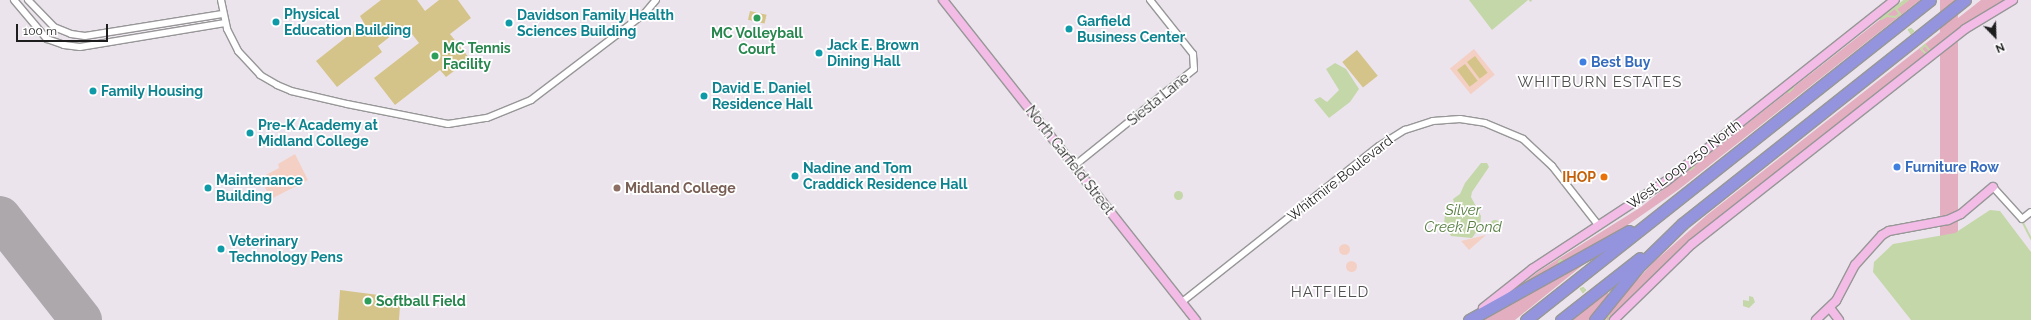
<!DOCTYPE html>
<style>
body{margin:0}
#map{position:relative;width:2031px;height:320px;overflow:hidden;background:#ece4ed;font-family:Raleway,sans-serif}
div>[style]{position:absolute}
.grass>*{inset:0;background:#e3aebf;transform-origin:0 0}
.park>*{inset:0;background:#f4d0c4;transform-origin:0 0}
.round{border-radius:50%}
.pitch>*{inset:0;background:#d5c489;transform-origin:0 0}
.water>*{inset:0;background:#c4d7a8}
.stream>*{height:2px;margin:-1px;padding:0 1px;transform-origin:1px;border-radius:1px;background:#c4d7a8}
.runway>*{height:42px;margin:-21px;padding:0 21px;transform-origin:21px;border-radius:21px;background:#aca8ac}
.roads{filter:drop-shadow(1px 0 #979797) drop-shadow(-1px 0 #979797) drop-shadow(0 1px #979797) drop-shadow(0 -1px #979797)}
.street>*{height:6px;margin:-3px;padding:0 3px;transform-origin:3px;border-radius:3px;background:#fff}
.secondary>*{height:8px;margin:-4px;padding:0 4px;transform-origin:4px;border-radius:4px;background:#f3bce7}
.highway>*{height:11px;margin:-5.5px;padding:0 5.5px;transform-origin:5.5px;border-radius:5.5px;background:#9394dd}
.dots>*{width:11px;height:11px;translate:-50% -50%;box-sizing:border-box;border:2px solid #fff;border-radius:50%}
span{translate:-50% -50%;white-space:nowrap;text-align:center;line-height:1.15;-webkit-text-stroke:3.5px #fff;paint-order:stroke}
.culture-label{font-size:14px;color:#0d838f;font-weight:700}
.left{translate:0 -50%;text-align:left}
.leisure-label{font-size:14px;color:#27864d;font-weight:700}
.shop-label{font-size:14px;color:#366cbe;font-weight:700}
.street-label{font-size:14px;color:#1d1d1d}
.food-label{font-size:14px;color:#c56008;font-weight:700}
.right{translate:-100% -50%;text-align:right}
.education-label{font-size:14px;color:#785e54;font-weight:700}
.neighbourhood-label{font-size:15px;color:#505050;letter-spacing:1px}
.water-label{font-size:15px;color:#577e42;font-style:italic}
.north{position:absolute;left:1975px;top:16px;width:40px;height:40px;-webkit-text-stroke:3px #fff;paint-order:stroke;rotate:157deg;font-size:11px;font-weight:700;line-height:16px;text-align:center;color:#1d1d1d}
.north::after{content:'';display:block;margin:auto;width:14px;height:18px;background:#1d1d1d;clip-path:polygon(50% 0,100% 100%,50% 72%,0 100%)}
.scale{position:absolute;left:16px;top:24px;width:92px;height:18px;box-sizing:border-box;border:2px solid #1d1d1d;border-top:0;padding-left:5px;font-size:12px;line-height:14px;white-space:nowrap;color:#1d1d1d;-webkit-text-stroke:3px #fff;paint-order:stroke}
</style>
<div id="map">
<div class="grass">
<div style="clip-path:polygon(1905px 0,1920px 0,1678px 190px,1619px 231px,1519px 286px,1539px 271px,1641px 207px)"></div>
<div style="left:1940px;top:0;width:18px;height:517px"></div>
<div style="clip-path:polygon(1981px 0,2005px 0,1932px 49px,1793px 159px,1688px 243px,1609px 320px,1599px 320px,1654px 262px,1707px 215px)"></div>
<div style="clip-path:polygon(1581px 262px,1583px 265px,1515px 320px,1481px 320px)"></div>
<div style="clip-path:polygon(1607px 292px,1612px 298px,1592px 320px,1570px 320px)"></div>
</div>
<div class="park">
<div style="left:1474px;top:49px;width:33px;height:31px;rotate:51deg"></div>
<div style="clip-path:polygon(295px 154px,308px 180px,271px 199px,260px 178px,279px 168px,278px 164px)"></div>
<div style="clip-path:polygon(1486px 235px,1469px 250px,1461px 241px)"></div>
<div class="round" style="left:1338.5px;top:243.5px;width:11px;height:11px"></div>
<div class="round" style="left:1345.5px;top:260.5px;width:11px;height:11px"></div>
</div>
<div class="pitch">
<div style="clip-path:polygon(381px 0,417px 0,425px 11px,439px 0,458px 0,471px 18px,450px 34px,470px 59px,446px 77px,440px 70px,395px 105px,374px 78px,419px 43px,405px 25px,378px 46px,382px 52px,337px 87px,316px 61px,364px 23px,360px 16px)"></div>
<div style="left:750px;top:11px;width:17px;height:9px;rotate:13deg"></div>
<div style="left:1357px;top:50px;width:33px;height:19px;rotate:51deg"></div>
<div style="left:1475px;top:56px;width:21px;height:10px;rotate:53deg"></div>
<div style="left:1465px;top:64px;width:21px;height:10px;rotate:53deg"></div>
<div style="clip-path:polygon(340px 290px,394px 297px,400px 306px,399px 320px,338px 320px)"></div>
</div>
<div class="water">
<div style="clip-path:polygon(1469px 0,1528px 0,1492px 30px)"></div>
<div style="clip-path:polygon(1335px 63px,1346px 69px,1359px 89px,1350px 102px,1329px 118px,1314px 100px,1320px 97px,1327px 102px,1339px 90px,1326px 69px)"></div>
<div style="clip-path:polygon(1481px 163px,1487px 163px,1489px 167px,1472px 192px,1471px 197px,1481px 216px,1480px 227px,1472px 238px,1451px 236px,1444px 224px,1445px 214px,1454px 202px,1453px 199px,1460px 194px,1465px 183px)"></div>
<div class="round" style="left:1173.5px;top:190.5px;width:9px;height:9px"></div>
<div style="clip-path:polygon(1990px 210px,2000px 211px,2031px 252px,2031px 320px,1911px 320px,1873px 272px,1874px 262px,1893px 244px,1955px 233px)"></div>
<div class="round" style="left:1490px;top:220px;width:10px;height:10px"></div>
<div style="clip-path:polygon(1749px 296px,1753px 297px,1755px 302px,1749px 308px,1743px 306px,1743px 300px,1749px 301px)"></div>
</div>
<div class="stream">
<div style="left:1530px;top:0;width:1px;rotate:45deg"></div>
<div style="left:1905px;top:0;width:31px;rotate:142deg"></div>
<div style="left:1881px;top:19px;width:7px;rotate:-27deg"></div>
<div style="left:1887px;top:16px;width:8px;rotate:7deg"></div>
<div style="left:1895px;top:17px;width:6px;rotate:-31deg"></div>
<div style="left:1900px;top:14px;width:6px;rotate:-129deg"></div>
<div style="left:1896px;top:9px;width:15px;rotate:-37deg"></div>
<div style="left:1987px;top:11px;width:6px;rotate:-31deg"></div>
<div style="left:1911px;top:29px;width:3px;rotate:45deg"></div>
<div style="left:1913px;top:31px;width:3px;rotate:135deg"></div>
<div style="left:1911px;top:33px;width:4px;rotate:-124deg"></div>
<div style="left:1909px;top:30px;width:2px;rotate:-27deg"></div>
<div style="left:1925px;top:45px;width:8px;rotate:50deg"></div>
<div style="left:1930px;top:51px;width:5px;rotate:143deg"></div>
<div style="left:1926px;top:54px;width:7px;rotate:-135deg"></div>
<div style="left:1921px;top:49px;width:6px;rotate:-45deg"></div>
<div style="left:1789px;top:92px;width:6px;rotate:-45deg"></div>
<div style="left:1795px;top:157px;width:4px;rotate:-34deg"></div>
<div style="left:1690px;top:170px;width:5px;rotate:-37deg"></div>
<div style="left:2022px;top:221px;width:20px;rotate:63deg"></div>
<div style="left:1561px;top:260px;width:4px;rotate:56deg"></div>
<div style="left:1563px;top:263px;width:3px;rotate:162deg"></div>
<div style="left:1560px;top:264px;width:2px;rotate:-117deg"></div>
<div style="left:1559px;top:262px;width:3px;rotate:-45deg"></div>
<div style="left:1583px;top:288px;width:3px;rotate:45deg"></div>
<div style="left:1585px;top:290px;width:3px;rotate:135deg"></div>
<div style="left:1583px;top:292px;width:4px;rotate:-124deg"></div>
<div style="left:1581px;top:289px;width:2px;rotate:-27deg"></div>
<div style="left:1606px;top:320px;width:5px;rotate:-90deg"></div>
<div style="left:1606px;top:315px;width:5px;rotate:22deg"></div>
<div style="left:1611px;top:317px;width:4px;rotate:124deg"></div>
</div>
<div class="runway">
<div style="left:0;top:217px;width:131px;rotate:51.8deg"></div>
</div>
<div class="roads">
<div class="street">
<div style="left:14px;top:0;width:51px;rotate:49.8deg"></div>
<div style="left:47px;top:39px;width:18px;rotate:19deg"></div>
<div style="left:64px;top:45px;width:16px;rotate:7deg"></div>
<div style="left:80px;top:47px;width:147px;rotate:-9.4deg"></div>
<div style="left:28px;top:0;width:37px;rotate:46deg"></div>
<div style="left:54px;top:27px;width:18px;rotate:22deg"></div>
<div style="left:71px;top:34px;width:14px;rotate:8deg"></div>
<div style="left:85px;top:36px;width:139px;rotate:-9.1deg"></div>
<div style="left:221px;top:0;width:30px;rotate:78deg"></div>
<div style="left:227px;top:29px;width:25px;rotate:63deg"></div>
<div style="left:238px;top:51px;width:33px;rotate:47deg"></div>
<div style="left:260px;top:75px;width:20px;rotate:30deg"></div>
<div style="left:277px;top:85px;width:15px;rotate:23deg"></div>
<div style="left:291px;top:91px;width:57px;rotate:13.1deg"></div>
<div style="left:347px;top:104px;width:103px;rotate:11.2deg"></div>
<div style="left:448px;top:124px;width:39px;rotate:-9deg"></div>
<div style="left:487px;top:118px;width:48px;rotate:-22.2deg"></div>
<div style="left:531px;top:100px;width:143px;rotate:-37.3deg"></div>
<div style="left:645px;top:13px;width:17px;rotate:-50deg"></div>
<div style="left:1074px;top:166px;width:154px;rotate:-38.9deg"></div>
<div style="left:1194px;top:69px;width:15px;rotate:-94deg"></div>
<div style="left:1193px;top:54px;width:69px;rotate:-128.5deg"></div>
<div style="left:1993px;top:187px;width:43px;rotate:47.8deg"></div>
<div style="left:2022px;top:219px;width:11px;rotate:-38deg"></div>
<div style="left:1182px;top:302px;width:251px;rotate:-38.4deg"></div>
<div style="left:1379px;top:146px;width:31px;rotate:-32deg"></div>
<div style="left:1405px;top:130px;width:29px;rotate:-18deg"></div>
<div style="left:1433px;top:121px;width:27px;rotate:-4deg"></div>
<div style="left:1460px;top:119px;width:25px;rotate:9deg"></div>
<div style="left:1485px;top:123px;width:41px;rotate:22.8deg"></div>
<div style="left:1523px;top:139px;width:40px;rotate:43deg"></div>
<div style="left:1552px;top:166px;width:76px;rotate:51.9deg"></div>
</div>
<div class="secondary">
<div style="left:943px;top:0;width:408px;rotate:51.7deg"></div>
<div style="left:1483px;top:308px;width:63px;rotate:-38.5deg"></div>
<div style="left:1532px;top:269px;width:159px;rotate:-33.2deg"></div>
<div style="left:1665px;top:182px;width:293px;rotate:-38.4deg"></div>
<div style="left:1830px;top:308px;width:15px;rotate:53deg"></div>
<div style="left:1614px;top:320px;width:109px;rotate:-44.3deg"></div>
<div style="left:1692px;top:244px;width:347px;rotate:-38.2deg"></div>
<div style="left:1965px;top:29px;width:56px;rotate:-31.1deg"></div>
<div style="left:1816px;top:320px;width:28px;rotate:-44deg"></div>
<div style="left:1836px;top:301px;width:41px;rotate:-62.2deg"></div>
<div style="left:1855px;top:265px;width:40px;rotate:-48deg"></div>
<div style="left:1882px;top:235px;width:8px;rotate:-30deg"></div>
<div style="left:1889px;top:231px;width:60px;rotate:-10.6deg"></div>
<div style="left:1948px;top:220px;width:14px;rotate:-25deg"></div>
<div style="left:1961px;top:214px;width:42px;rotate:-40.2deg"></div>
</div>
<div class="highway">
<div style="left:1469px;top:320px;width:183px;rotate:-29.1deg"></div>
<div style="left:1526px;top:320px;width:515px;rotate:-38.38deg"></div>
<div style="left:1561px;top:320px;width:100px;rotate:-38.1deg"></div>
<div style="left:1595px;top:320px;width:68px;rotate:-50.9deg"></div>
<div style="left:1638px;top:267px;width:62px;rotate:-44.3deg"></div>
<div style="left:1682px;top:224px;width:361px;rotate:-38.4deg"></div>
</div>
</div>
<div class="dots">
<div style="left:757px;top:18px;background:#2e9e5b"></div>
<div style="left:276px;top:22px;background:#0f9aa8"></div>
<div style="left:509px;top:23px;background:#0f9aa8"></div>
<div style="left:1069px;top:29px;background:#0f9aa8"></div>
<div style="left:819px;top:53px;background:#0f9aa8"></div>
<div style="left:435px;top:56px;background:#2e9e5b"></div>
<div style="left:1583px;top:62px;background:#3f7fe0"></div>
<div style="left:93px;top:91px;background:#0f9aa8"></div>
<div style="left:704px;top:96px;background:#0f9aa8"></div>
<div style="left:250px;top:133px;background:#0f9aa8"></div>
<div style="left:1897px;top:167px;background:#3f7fe0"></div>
<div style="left:795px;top:176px;background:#0f9aa8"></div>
<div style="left:1604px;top:177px;background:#e8710a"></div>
<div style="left:208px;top:188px;background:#0f9aa8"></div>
<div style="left:617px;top:188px;background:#8d6e63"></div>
<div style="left:221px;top:249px;background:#0f9aa8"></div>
<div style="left:368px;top:301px;background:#2e9e5b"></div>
</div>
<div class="culture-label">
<span class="left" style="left:284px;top:22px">Physical<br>Education Building</span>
<span class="left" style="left:517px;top:23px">Davidson Family Health<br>Sciences Building</span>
<span class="left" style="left:1077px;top:29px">Garfield<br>Business Center</span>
<span class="left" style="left:827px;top:53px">Jack E. Brown<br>Dining Hall</span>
<span class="left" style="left:712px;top:96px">David E. Daniel<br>Residence Hall</span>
<span class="left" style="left:101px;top:91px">Family Housing</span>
<span class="left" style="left:258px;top:133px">Pre-K Academy at<br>Midland College</span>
<span class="left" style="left:803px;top:176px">Nadine and Tom<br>Craddick Residence Hall</span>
<span class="left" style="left:216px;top:188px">Maintenance<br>Building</span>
<span class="left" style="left:229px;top:249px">Veterinary<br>Technology Pens</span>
</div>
<div class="leisure-label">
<span style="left:757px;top:41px">MC Volleyball<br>Court</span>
<span class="left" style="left:443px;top:56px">MC Tennis<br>Facility</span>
<span class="left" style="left:376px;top:301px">Softball Field</span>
</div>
<div class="shop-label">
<span class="left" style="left:1591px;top:62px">Best Buy</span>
<span class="left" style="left:1905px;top:167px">Furniture Row</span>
</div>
<div class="street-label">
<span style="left:1158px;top:99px;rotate:-39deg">Siesta Lane</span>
<span style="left:1070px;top:160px;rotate:52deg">North Garfield Street</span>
<span style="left:1684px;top:164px;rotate:-37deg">West Loop 250 North</span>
<span style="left:1340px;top:178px;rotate:-38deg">Whitmire Boulevard</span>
</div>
<div class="food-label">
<span class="right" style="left:1596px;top:177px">IHOP</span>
</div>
<div class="education-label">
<span class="left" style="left:625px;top:188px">Midland College</span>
</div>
<div class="neighbourhood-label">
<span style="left:1600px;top:83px">WHITBURN ESTATES</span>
<span style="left:1330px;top:293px">HATFIELD</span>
</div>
<div class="water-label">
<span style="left:1463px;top:219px">Silver<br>Creek Pond</span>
</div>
<div class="north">N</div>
<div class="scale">100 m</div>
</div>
